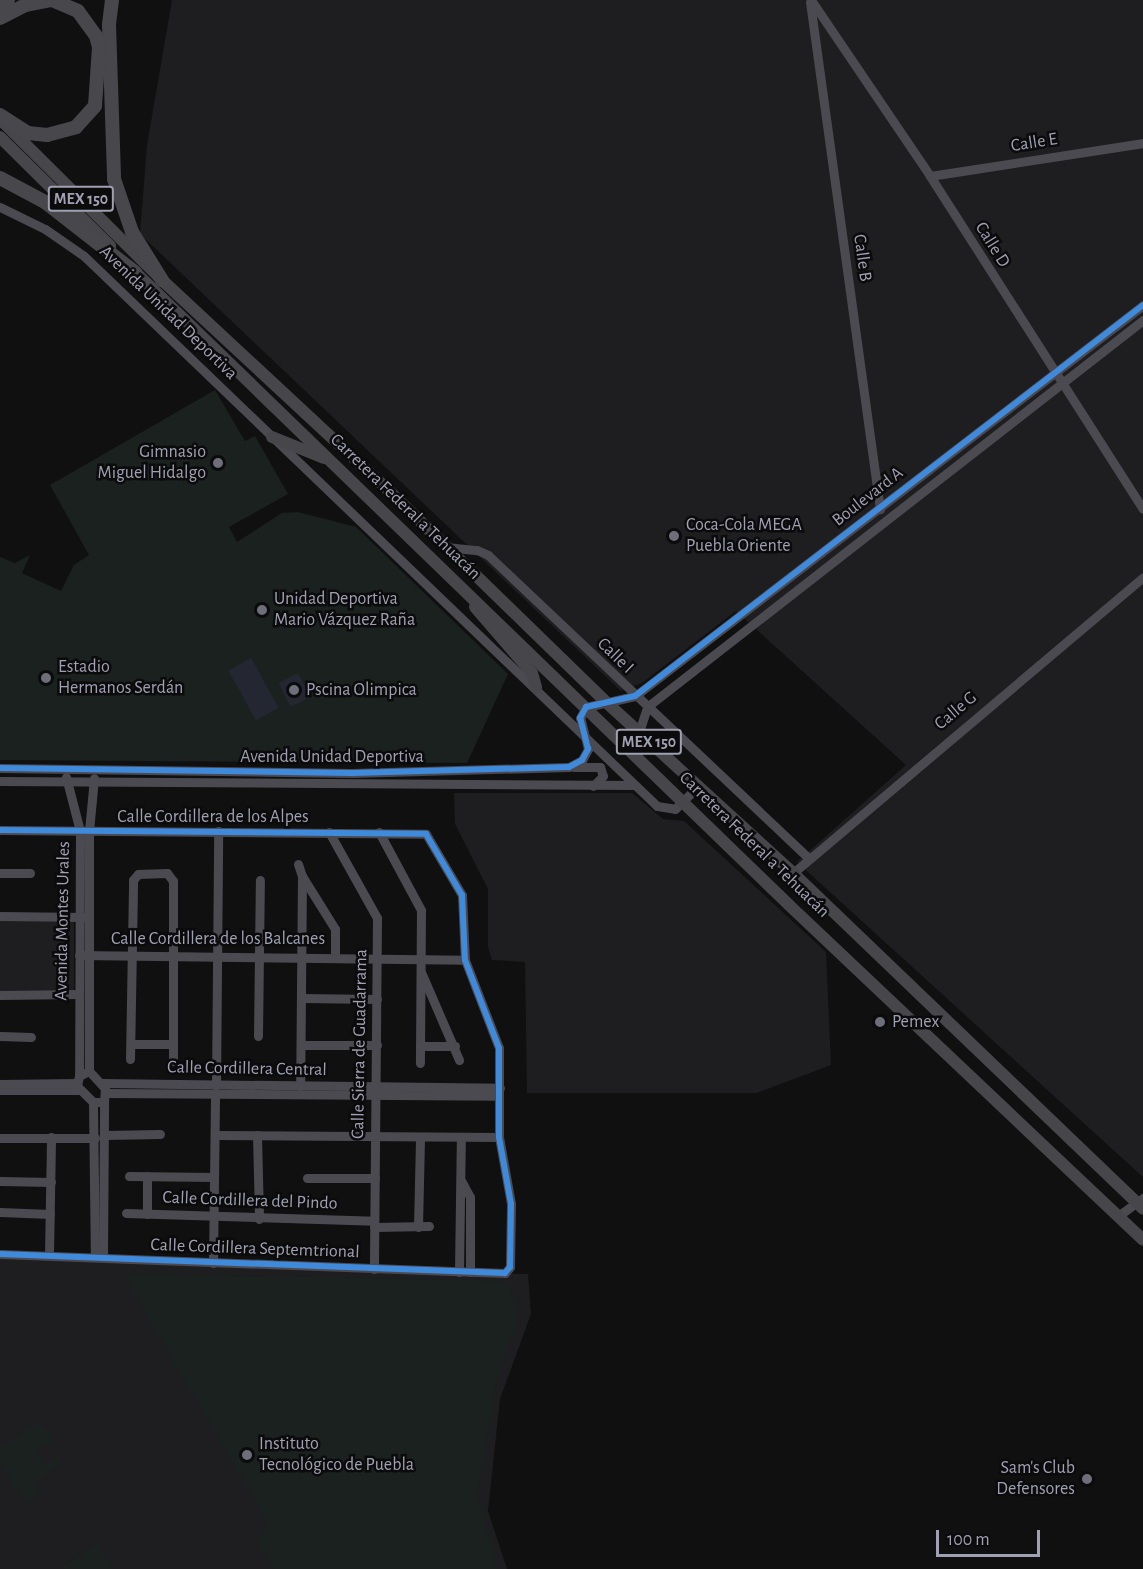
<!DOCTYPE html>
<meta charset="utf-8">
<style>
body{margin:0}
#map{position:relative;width:1143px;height:1569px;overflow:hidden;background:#101011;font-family:"Alegreya Sans",sans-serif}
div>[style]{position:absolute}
.built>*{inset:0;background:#1e1d1f;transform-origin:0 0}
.green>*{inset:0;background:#1a211e}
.water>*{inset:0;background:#242732;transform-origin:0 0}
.minor>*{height:9px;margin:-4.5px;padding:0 4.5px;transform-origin:4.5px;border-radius:4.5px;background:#4b4a50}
.major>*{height:12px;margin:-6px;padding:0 6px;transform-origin:6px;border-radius:6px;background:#47474b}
.highway>*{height:14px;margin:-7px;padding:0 7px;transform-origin:7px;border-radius:7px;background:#48474c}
.cycleway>*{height:6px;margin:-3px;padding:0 3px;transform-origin:3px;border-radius:3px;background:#408adc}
.dots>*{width:16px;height:16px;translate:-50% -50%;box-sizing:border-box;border:3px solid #0b0b0c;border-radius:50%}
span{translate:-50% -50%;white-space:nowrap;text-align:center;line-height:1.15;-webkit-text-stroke:5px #0b0b0c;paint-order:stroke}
.shield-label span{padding:2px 4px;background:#0b0b0c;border:2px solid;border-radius:4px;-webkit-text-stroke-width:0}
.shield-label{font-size:16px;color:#a1a0b3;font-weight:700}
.street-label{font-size:18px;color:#a1a0b3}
.poi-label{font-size:18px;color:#a1a0b3}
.right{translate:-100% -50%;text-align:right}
.left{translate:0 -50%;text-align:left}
.scale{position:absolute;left:936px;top:1530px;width:104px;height:27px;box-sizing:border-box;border:3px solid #a1a0b3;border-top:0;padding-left:8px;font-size:18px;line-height:21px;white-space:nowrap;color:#a1a0b3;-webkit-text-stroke:4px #0b0b0c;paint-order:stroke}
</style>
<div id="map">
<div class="built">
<div style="clip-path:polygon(172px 0,1143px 0,1143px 1177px,797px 862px,906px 765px,736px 611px,642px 683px,621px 691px,140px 234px,147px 145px)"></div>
<div style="clip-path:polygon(454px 793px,632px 793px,663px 819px,684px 821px,826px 952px,831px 1065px,757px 1093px,527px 1093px,525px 962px,492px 960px,488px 947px,488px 889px,455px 824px)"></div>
<div style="left:74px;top:921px;width:70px;height:74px;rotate:90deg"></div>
<div style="clip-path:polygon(0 1258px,528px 1274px,531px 1314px,500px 1399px,488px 1511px,507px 1569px,0 1569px)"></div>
</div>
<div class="green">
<div style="clip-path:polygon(215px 390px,245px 441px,255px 436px,288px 494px,229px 527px,237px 542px,282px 513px,298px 512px,356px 527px,508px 674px,467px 763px,0 760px,0 557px,15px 563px,30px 555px,22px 573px,61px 591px,74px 565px,89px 555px,50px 485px)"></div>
<div style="clip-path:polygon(128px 1273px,508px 1281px,518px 1315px,495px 1388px,478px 1494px,497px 1569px,274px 1569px,258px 1544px,266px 1520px,126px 1280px)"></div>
<div style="clip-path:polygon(39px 1421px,52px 1440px,36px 1451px,45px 1464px,57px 1457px,62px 1464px,34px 1482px,41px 1493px,26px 1504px,0 1464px,0 1447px)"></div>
<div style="clip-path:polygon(98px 1544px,114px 1569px,63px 1569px,62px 1566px)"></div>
</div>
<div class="water">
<div style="left:251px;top:658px;width:57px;height:26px;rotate:61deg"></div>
<div style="left:298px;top:673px;width:27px;height:22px;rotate:63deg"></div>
</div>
<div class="minor">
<div style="left:811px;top:0;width:212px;rotate:55.9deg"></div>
<div style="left:930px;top:176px;width:395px;rotate:57.4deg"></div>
<div style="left:810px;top:2px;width:512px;rotate:82.14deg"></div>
<div style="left:930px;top:176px;width:216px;rotate:-8.8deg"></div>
<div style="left:0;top:207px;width:50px;rotate:26.1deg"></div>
<div style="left:45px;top:229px;width:47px;rotate:34.7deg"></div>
<div style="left:84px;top:256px;width:794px;rotate:43.83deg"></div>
<div style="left:657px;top:806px;width:18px;rotate:9deg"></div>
<div style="left:675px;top:809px;width:31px;rotate:-45deg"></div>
<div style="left:446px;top:547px;width:31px;rotate:6deg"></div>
<div style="left:477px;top:550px;width:12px;rotate:24deg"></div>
<div style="left:488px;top:555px;width:439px;rotate:43.4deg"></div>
<div style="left:639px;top:732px;width:26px;rotate:-72deg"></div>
<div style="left:647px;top:707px;width:629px;rotate:-37.96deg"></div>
<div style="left:574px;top:767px;width:26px"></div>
<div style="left:600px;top:767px;width:9px;rotate:72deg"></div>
<div style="left:603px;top:776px;width:14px;rotate:135deg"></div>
<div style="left:0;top:768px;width:352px;rotate:0.8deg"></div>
<div style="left:352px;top:773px;width:217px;rotate:-1.6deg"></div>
<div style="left:569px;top:767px;width:15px;rotate:-28deg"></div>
<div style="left:582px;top:760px;width:13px;rotate:-61deg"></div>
<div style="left:588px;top:749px;width:32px;rotate:-104deg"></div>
<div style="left:580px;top:718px;width:13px;rotate:-61deg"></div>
<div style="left:586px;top:707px;width:50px;rotate:-12.7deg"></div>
<div style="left:635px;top:696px;width:641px;rotate:-37.58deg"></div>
<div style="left:66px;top:777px;width:56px;rotate:75.5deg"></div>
<div style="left:80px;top:831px;width:245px;rotate:90.2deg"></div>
<div style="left:0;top:781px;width:634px;rotate:0.36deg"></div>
<div style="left:0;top:830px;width:426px;rotate:0.5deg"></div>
<div style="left:426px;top:834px;width:71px;rotate:59.5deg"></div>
<div style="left:462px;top:895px;width:65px;rotate:87.4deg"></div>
<div style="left:465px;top:960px;width:94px;rotate:68.9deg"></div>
<div style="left:499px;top:1048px;width:89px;rotate:90deg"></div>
<div style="left:499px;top:1137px;width:68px;rotate:79.8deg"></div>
<div style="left:511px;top:1204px;width:63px;rotate:90.9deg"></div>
<div style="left:510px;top:1267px;width:8px;rotate:130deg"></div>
<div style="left:505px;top:1273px;width:505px;rotate:-177.85deg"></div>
<div style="left:329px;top:832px;width:98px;rotate:60.8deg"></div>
<div style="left:377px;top:918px;width:351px;rotate:90.5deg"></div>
<div style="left:379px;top:832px;width:89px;rotate:61.7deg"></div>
<div style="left:421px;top:910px;width:153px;rotate:90.4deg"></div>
<div style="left:298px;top:864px;width:13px;rotate:72deg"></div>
<div style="left:302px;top:876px;width:210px;rotate:90.5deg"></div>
<div style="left:0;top:873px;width:30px"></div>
<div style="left:793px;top:873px;width:458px;rotate:-40.2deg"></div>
<div style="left:302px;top:876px;width:62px;rotate:58.1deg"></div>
<div style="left:335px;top:929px;width:26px;rotate:90deg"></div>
<div style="left:0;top:916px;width:85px;rotate:0.7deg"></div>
<div style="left:79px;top:955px;width:386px;rotate:0.7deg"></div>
<div style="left:421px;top:972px;width:96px;rotate:66.6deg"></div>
<div style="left:0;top:995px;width:79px;rotate:-0.7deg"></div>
<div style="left:302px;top:998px;width:75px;rotate:0.8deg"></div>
<div style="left:0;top:1036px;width:31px;rotate:2deg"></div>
<div style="left:258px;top:1036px;width:156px;rotate:-89.3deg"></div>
<div style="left:131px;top:1044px;width:42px"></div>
<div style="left:301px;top:1045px;width:76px"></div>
<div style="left:420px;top:1046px;width:35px"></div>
<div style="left:130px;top:1059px;width:179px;rotate:-89deg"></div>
<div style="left:133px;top:880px;width:8px;rotate:-50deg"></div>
<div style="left:138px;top:874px;width:29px;rotate:-2deg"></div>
<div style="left:167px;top:873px;width:10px;rotate:53deg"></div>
<div style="left:173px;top:881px;width:180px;rotate:90deg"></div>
<div style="left:89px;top:1071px;width:240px;rotate:-90deg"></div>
<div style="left:89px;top:831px;width:53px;rotate:-84.6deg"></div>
<div style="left:89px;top:1071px;width:23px;rotate:47deg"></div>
<div style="left:105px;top:1088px;width:14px;rotate:94deg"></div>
<div style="left:104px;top:1102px;width:11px;rotate:180deg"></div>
<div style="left:93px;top:1102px;width:23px;rotate:-135deg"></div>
<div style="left:77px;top:1086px;width:10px;rotate:-79deg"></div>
<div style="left:79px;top:1076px;width:11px;rotate:-27deg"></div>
<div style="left:102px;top:1083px;width:398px;rotate:0.7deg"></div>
<div style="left:0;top:1084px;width:76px;rotate:-0.8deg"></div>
<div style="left:216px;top:1085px;width:254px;rotate:-89.5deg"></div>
<div style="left:0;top:1090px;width:79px"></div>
<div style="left:106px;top:1093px;width:392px;rotate:0.4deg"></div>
<div style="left:93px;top:1102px;width:155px;rotate:89.3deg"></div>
<div style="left:105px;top:1135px;width:55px;rotate:-1deg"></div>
<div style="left:215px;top:1135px;width:284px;rotate:0.4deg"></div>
<div style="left:257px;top:1135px;width:84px;rotate:88.6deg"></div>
<div style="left:0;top:1138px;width:95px"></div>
<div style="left:129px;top:1176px;width:85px;rotate:0.7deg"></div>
<div style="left:307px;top:1178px;width:68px"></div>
<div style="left:0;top:1181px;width:51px;rotate:1.1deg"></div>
<div style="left:462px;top:1182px;width:17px;rotate:62deg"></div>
<div style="left:470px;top:1197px;width:75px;rotate:90deg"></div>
<div style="left:0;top:1212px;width:50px;rotate:2.3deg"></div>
<div style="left:126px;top:1213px;width:248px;rotate:1.8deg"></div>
<div style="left:147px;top:1214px;width:38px;rotate:-90deg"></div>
<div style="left:1118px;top:1216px;width:31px;rotate:-36deg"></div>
<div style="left:374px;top:1227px;width:55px;rotate:-1deg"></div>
<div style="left:418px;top:1227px;width:89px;rotate:-88.7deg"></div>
<div style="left:49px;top:1255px;width:118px;rotate:-89deg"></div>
<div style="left:103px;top:1257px;width:155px;rotate:-89.6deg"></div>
<div style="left:213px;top:1263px;width:170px;rotate:-89.3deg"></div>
<div style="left:459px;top:1272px;width:135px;rotate:-89.2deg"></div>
</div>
<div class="major">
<div style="left:1px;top:120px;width:227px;rotate:44.8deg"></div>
<div style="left:162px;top:280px;width:309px;rotate:42.9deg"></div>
<div style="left:388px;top:490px;width:305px;rotate:44.2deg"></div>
<div style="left:607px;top:703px;width:252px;rotate:42.4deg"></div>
<div style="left:793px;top:873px;width:485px;rotate:43.8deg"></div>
<div style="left:0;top:137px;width:155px;rotate:44.7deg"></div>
<div style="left:130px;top:267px;width:917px;rotate:44.07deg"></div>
<div style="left:789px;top:905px;width:487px;rotate:43.4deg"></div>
<div style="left:272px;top:437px;width:56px;rotate:22deg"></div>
<div style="left:475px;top:607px;width:87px;rotate:49.2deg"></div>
<div style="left:532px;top:673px;width:15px;rotate:74deg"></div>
</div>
<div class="highway">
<div style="left:112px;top:0;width:25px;rotate:97deg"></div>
<div style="left:109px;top:25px;width:154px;rotate:88.1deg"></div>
<div style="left:114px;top:179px;width:56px;rotate:71.2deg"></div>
<div style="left:132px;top:232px;width:57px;rotate:58deg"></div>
<div style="left:0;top:6px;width:10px;rotate:-37deg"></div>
<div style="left:0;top:18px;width:29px;rotate:-27deg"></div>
<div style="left:26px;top:5px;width:25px;rotate:-11deg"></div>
<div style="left:0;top:115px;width:33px;rotate:33deg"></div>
<div style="left:28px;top:133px;width:19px;rotate:6deg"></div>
<div style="left:47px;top:135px;width:30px;rotate:-15deg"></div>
<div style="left:76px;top:127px;width:28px;rotate:-48deg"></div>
<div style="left:95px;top:106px;width:59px;rotate:-86.1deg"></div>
<div style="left:99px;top:47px;width:11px;rotate:-105deg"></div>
<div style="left:96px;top:36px;width:31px;rotate:-126deg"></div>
<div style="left:78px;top:11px;width:28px;rotate:-157deg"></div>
<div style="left:0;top:178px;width:51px;rotate:28.1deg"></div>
<div style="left:45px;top:202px;width:115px;rotate:38deg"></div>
</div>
<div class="cycleway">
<div style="left:0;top:768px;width:352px;rotate:0.8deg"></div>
<div style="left:352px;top:773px;width:217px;rotate:-1.6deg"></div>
<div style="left:569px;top:767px;width:15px;rotate:-28deg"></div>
<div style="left:582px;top:760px;width:13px;rotate:-61deg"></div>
<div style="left:588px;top:749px;width:32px;rotate:-104deg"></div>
<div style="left:580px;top:718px;width:13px;rotate:-61deg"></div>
<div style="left:586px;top:707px;width:50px;rotate:-12.7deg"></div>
<div style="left:635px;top:696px;width:641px;rotate:-37.58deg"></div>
<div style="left:0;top:830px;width:426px;rotate:0.5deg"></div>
<div style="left:426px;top:834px;width:71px;rotate:59.5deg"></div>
<div style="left:462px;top:895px;width:65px;rotate:87.4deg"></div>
<div style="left:465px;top:960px;width:94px;rotate:68.9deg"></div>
<div style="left:499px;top:1048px;width:89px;rotate:90deg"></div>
<div style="left:499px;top:1137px;width:68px;rotate:79.8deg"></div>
<div style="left:511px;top:1204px;width:63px;rotate:90.9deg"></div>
<div style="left:510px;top:1267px;width:8px;rotate:130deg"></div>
<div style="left:505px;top:1273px;width:505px;rotate:-177.85deg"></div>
</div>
<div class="dots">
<div style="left:218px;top:463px;background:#6e6e7a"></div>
<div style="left:674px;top:536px;background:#6e6e7a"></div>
<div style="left:262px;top:610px;background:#6e6e7a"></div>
<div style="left:46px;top:678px;background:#6e6e7a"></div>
<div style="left:294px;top:690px;background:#6e6e7a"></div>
<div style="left:880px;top:1022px;background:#6e6e7a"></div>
<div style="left:247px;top:1455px;background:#6e6e7a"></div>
<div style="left:1087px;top:1479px;background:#6e6e7a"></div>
</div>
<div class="shield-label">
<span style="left:81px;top:199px">MEX 150</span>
<span style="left:649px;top:742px">MEX 150</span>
</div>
<div class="street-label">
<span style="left:1034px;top:143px;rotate:-9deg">Calle E</span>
<span style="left:992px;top:245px;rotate:58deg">Calle D</span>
<span style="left:862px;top:258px;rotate:82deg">Calle B</span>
<span style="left:168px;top:313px;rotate:44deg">Avenida Unidad Deportiva</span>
<span style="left:868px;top:497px;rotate:-38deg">Boulevard A</span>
<span style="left:405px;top:507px;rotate:44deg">Carretera Federal a Tehuacán</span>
<span style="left:615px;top:656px;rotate:44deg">Calle I</span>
<span style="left:956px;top:711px;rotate:-40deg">Calle G</span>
<span style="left:332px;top:757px">Avenida Unidad Deportiva</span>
<span style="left:213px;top:817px">Calle Cordillera de los Alpes</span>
<span style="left:754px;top:845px;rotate:44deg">Carretera Federal a Tehuacán</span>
<span style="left:63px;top:921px;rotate:-89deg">Avenida Montes Urales</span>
<span style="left:218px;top:939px">Calle Cordillera de los Balcanes</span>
<span style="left:360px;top:1044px;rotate:-89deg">Calle Sierra de Guadarrama</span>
<span style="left:247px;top:1069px;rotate:1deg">Calle Cordillera Central</span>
<span style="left:250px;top:1201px;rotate:2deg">Calle Cordillera del Pindo</span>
<span style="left:255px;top:1249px;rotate:2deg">Calle Cordillera Septemtrional</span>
</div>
<div class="poi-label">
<span class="right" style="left:206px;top:463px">Gimnasio<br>Miguel Hidalgo</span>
<span class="left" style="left:686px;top:536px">Coca-Cola MEGA<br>Puebla Oriente</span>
<span class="left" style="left:274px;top:610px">Unidad Deportiva<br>Mario Vázquez Raña</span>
<span class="left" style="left:58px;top:678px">Estadio<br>Hermanos Serdán</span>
<span class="left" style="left:306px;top:690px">Pscina Olimpica</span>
<span class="left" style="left:892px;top:1022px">Pemex</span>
<span class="left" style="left:259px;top:1455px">Instituto<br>Tecnológico de Puebla</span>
<span class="right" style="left:1075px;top:1479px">Sam's Club<br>Defensores</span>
</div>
<div class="scale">100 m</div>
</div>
